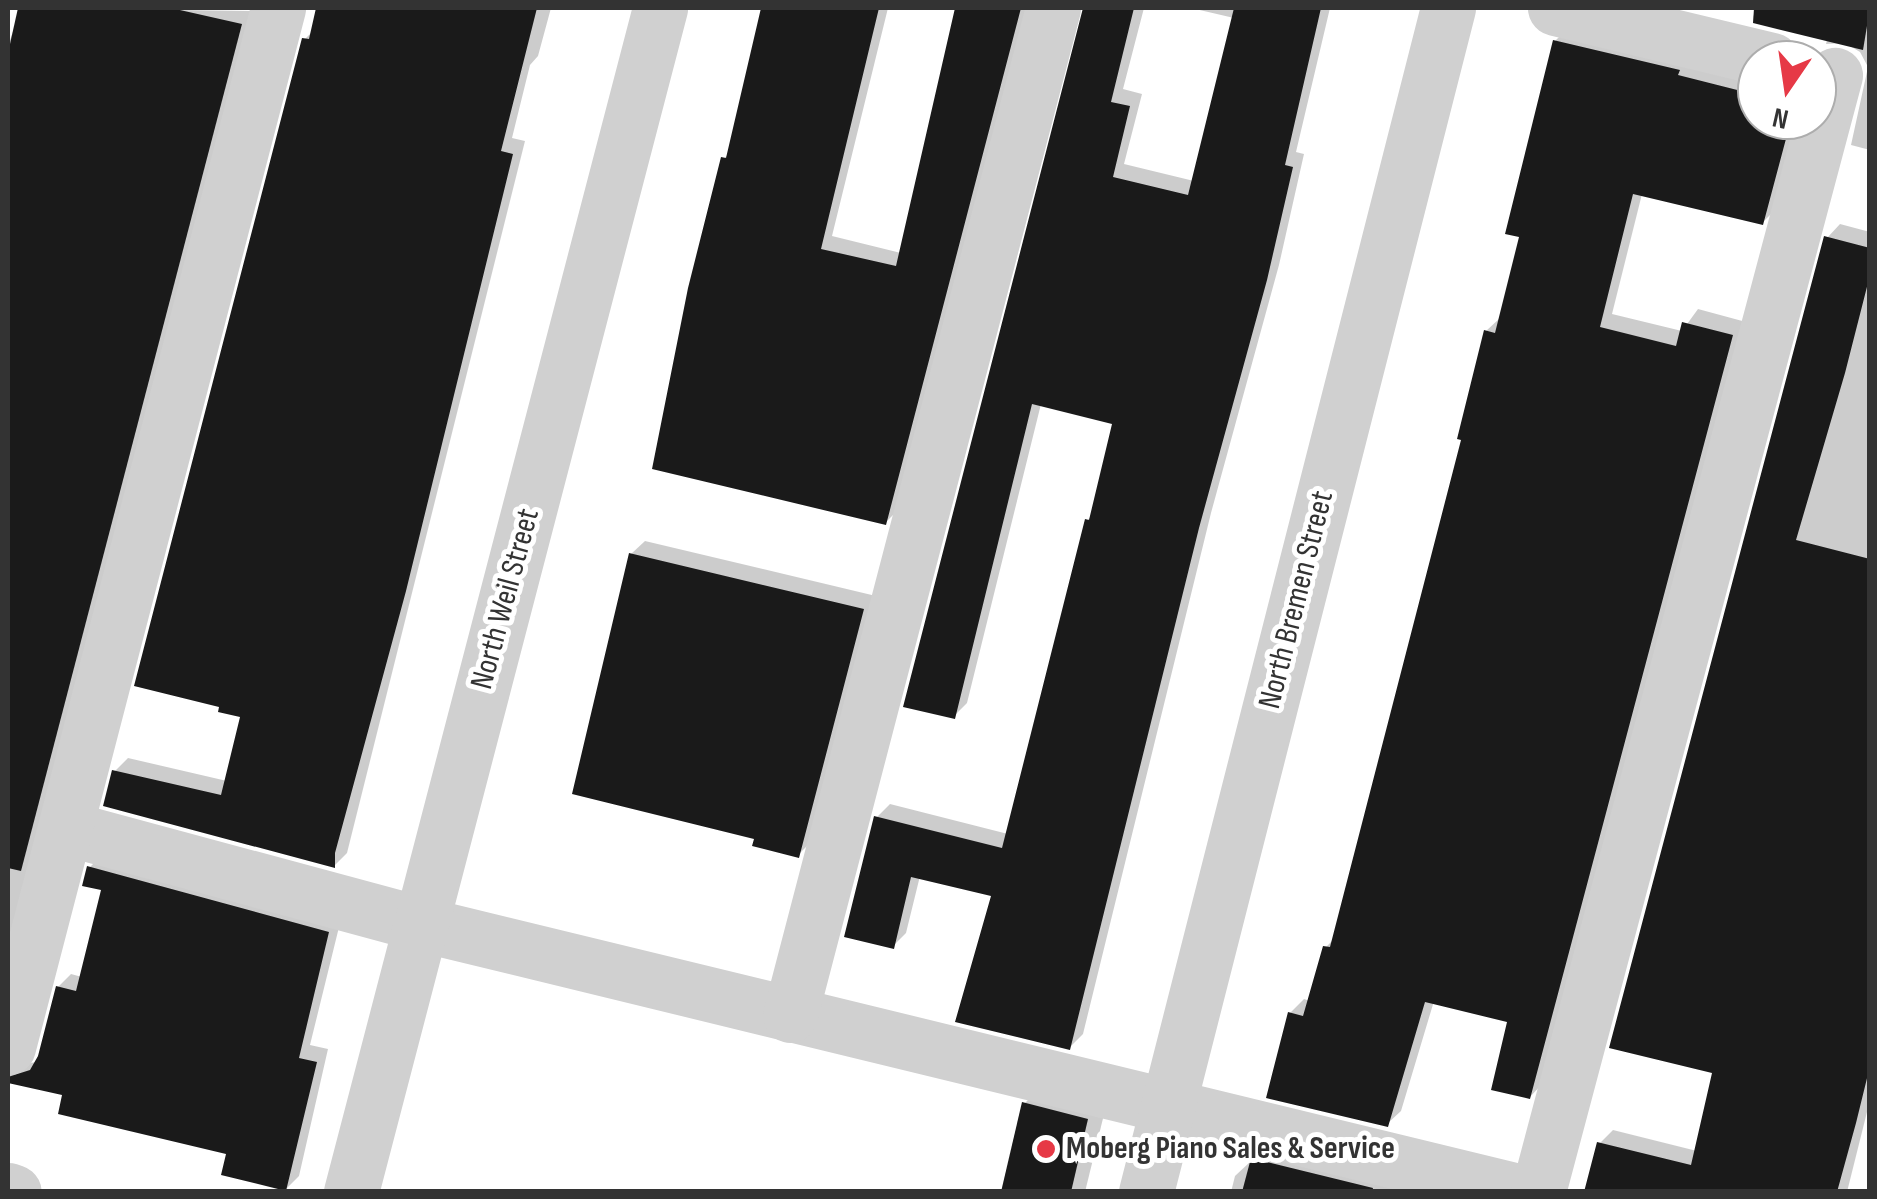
<!DOCTYPE html>
<style>
body{margin:0}
#map{position:relative;width:1877px;height:1199px;overflow:hidden;background:#fff;font-family:"Sofia Sans Condensed",sans-serif}
div>[style]{position:absolute}
.shadow>*{inset:0;background:#0003}
.building>*{inset:0;background:#1a1a1a}
.minor>*{height:55px;margin:-27.5px;padding:0 27.5px;transform-origin:27.5px;border-radius:27.5px;background:#d0d0d0}
.dots>*{width:28px;height:28px;translate:-50% -50%;box-sizing:border-box;border:5px solid #fff;border-radius:50%}
span{translate:-50% -50%;white-space:nowrap;text-align:center;line-height:1.15;-webkit-text-stroke:10px #fff;paint-order:stroke}
.street-label{font-size:32px;color:#333}
.poi-label{font-size:32px;color:#333;font-weight:700}
.left{translate:0 -50%;text-align:left}
.frame{position:absolute;inset:0;border:10px solid #333;pointer-events:none}
.north{position:absolute;left:1737px;top:40px;width:100px;height:100px;box-sizing:border-box;background:#fff;border:2px solid #adadad;border-radius:50%;rotate:193deg;font-size:28px;font-weight:700;line-height:40px;text-align:center;color:#333}
.north::after{content:'';display:block;margin:auto;width:35px;height:45px;background:#e63946;clip-path:polygon(50% 0,100% 100%,50% 72%,0 100%)}
</style>
<div id="map">
<div class="shadow">
<div style="clip-path:polygon(21px 8px,253px 11px,8px 956px,8px 46px)"></div>
<div style="clip-path:polygon(319px 8px,551px 8px,538px 56px,530px 65px,512px 138px,525px 141px,347px 853px,334px 866px,115px 771px,128px 758px,227px 781px,243px 716px,305px 39px,313px 31px)"></div>
<div style="clip-path:polygon(762px 8px,888px 8px,832px 236px,901px 253px,958px 8px,1029px 8px,898px 510px,885px 523px,724px 159px,730px 152px)"></div>
<div style="clip-path:polygon(1086px 8px,1144px 8px,1123px 89px,1142px 94px,1124px 164px,1194px 181px,1234px 18px,1191px 8px,1330px 8px,1296px 152px,1304px 154px,1279px 265px,1211px 513px,1083px 1034px,1070px 1047px,994px 894px,920px 876px,906px 933px,893px 946px,877px 817px,890px 804px,1008px 834px,1087px 521px,1093px 514px,1115px 422px,1041px 404px,967px 703px,954px 716px)"></div>
<div style="clip-path:polygon(1835px 8px,1870px 8px,1870px 150px,1851px 145px,1868px 67px,1860px 52px,1845px 43px,1826px 44px)"></div>
<div style="clip-path:polygon(1569px 27px,1757px 77px,1757px 120px,1799px 120px,1776px 209px,1762px 223px,1642px 194px,1612px 314px,1682px 331px,1698px 309px,1746px 322px,1543px 1083px,1530px 1097px,1510px 1021px,1434px 1001px,1401px 1111px,1387px 1124px,1290px 1013px,1304px 999px,1310px 1001px,1326px 947px,1336px 937px,1464px 438px,1486px 331px,1500px 318px,1522px 236px,1555px 41px)"></div>
<div style="clip-path:polygon(1840px 224px,1870px 232px,1870px 1100px,1847px 1192px,1587px 1192px,1600px 1143px,1613px 1130px,1697px 1151px,1715px 1072px,1827px 238px)"></div>
<div style="clip-path:polygon(645px 541px,876px 596px,812px 841px,798px 855px,631px 554px)"></div>
<div style="clip-path:polygon(103px 854px,341px 919px,310px 1045px,328px 1049px,299px 1176px,286px 1189px,229px 1152px,65px 1093px,8px 1080px,8px 1061px,15px 1065px,37px 1062px,58px 987px,71px 974px,82px 977px,104px 888px,90px 867px)"></div>
<div style="clip-path:polygon(1045px 1083px,1108px 1098px,1085px 1192px,1003px 1192px,1024px 1104px)"></div>
<div style="clip-path:polygon(1267px 1146px,1454px 1192px,1231px 1192px,1235px 1176px)"></div>
</div>
<div class="building">
<div style="clip-path:polygon(18px 8px,171px 8px,242px 24px,21px 871px,8px 868px,8px 53px)"></div>
<div style="clip-path:polygon(316px 8px,537px 8px,501px 151px,513px 154px,406px 591px,335px 853px,335px 868px,103px 806px,112px 770px,221px 795px,240px 717px,218px 712px,219px 707px,134px 686px,302px 38px,309px 39px)"></div>
<div style="clip-path:polygon(761px 8px,879px 8px,821px 249px,896px 266px,955px 8px,1021px 8px,886px 525px,652px 469px,688px 288px,721px 157px,726px 158px)"></div>
<div style="clip-path:polygon(1083px 8px,1134px 8px,1111px 102px,1130px 106px,1113px 177px,1188px 195px,1234px 8px,1321px 8px,1285px 165px,1293px 167px,1267px 280px,1199px 528px,1070px 1050px,955px 1022px,991px 896px,911px 877px,894px 949px,844px 937px,874px 816px,1002px 848px,1085px 519px,1089px 520px,1112px 424px,1032px 404px,955px 719px,903px 707px)"></div>
<div style="clip-path:polygon(1754px 8px,1870px 8px,1863px 50px,1753px 23px)"></div>
<div style="clip-path:polygon(1553px 40px,1680px 70px,1678px 75px,1757px 95px,1757px 120px,1791px 120px,1763px 225px,1633px 194px,1600px 327px,1676px 346px,1682px 322px,1733px 335px,1530px 1099px,1491px 1090px,1507px 1022px,1425px 1002px,1388px 1127px,1266px 1098px,1288px 1012px,1303px 1016px,1323px 946px,1330px 947px,1461px 440px,1457px 439px,1484px 330px,1495px 333px,1519px 237px,1505px 234px)"></div>
<div style="clip-path:polygon(1824px 236px,1870px 248px,1870px 275px,1845px 373px,1796px 540px,1870px 559px,1870px 1066px,1856px 1123px,1837px 1192px,1584px 1192px,1597px 1142px,1691px 1165px,1712px 1073px,1609px 1048px)"></div>
<div style="clip-path:polygon(629px 553px,864px 609px,799px 858px,752px 846px,754px 839px,572px 794px)"></div>
<div style="clip-path:polygon(87px 866px,329px 932px,299px 1058px,317px 1062px,286px 1191px,221px 1175px,226px 1154px,58px 1114px,62px 1095px,8px 1083px,8px 1077px,30px 1070px,38px 1056px,56px 986px,76px 991px,101px 890px,82px 886px)"></div>
<div style="clip-path:polygon(1022px 1102px,1088px 1119px,1071px 1192px,1001px 1192px)"></div>
<div style="clip-path:polygon(1251px 1158px,1373px 1188px,1372px 1192px,1242px 1192px)"></div>
</div>
<div class="minor">
<div style="left:1555px;top:8px;width:223px;rotate:13.5deg"></div>
<div style="left:66px;top:828px;width:368px;rotate:15.1deg"></div>
<div style="left:421px;top:924px;width:1133px;rotate:13.68deg"></div>
<div style="left:790px;top:1015px;width:1041px;rotate:-75.36deg"></div>
<div style="left:8px;top:1047px;width:1074px;rotate:-75.43deg"></div>
<div style="left:8px;top:1190px;width:6px;rotate:18deg"></div>
<div style="left:351px;top:1192px;width:1224px;rotate:-75.37deg"></div>
<div style="left:1146px;top:1192px;width:1222px;rotate:-75.69deg"></div>
<div style="left:1538px;top:1192px;width:1156px;rotate:-75.11deg"></div>
</div>
<div class="dots">
<div style="left:1046px;top:1149px;background:#e63946"></div>
</div>
<div class="street-label">
<span style="left:506px;top:599px;rotate:-75deg">North Weil Street</span>
<span style="left:1297px;top:600px;rotate:-76deg">North Bremen Street</span>
</div>
<div class="poi-label">
<span class="left" style="left:1066px;top:1149px">Moberg Piano Sales &amp; Service</span>
</div>
<div class="frame"></div>
<div class="north">N</div>
</div>
